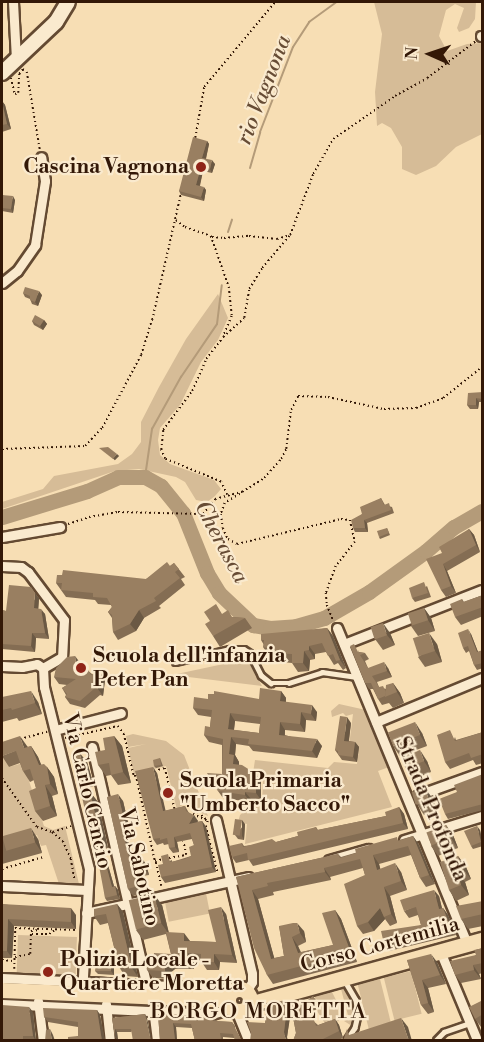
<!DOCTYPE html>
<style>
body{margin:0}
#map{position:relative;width:484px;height:1042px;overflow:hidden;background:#f7deb4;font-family:"Libre Bodoni",serif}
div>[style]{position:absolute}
.green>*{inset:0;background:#d6bc97;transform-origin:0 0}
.stream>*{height:2px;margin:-1px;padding:0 1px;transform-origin:1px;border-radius:1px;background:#b49b79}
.river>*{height:15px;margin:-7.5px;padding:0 7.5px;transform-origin:7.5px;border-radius:7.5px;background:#b49b79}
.path>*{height:1.5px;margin-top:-0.75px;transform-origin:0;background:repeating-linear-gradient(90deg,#331807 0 1.5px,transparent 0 4.5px)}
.roads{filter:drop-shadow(2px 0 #644a32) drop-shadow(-2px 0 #644a32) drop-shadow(0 2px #644a32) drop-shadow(0 -2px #644a32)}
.service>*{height:4.5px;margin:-2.25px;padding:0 2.25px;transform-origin:2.25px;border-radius:2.25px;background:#faeace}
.minor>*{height:9px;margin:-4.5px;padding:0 4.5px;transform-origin:4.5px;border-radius:4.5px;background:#faeace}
.secondary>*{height:14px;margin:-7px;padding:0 7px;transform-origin:7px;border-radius:7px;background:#faeace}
.primary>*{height:15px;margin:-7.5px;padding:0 7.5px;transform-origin:7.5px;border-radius:7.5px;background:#f7deb4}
.primary>.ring{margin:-7.5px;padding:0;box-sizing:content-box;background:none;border:15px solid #f7deb4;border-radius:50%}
.wall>*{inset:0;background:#846d53}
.shaded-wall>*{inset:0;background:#6b5944;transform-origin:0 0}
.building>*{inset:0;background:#997f61;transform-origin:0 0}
.dots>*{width:16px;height:16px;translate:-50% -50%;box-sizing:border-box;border:3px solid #faeace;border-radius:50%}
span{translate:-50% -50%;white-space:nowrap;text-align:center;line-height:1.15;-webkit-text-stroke:4.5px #faeace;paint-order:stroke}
.poi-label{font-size:21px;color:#331807;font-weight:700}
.right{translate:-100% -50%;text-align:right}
.left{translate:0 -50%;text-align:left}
.street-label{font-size:21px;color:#331807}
.water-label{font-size:22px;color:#674c35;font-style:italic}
.neighbourhood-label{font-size:22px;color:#331807;letter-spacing:1.5px}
.frame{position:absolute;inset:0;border:3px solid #331807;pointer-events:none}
.north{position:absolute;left:400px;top:24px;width:60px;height:60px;-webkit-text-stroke:4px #faeace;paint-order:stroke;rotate:273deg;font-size:16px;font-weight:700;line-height:24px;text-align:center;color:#331807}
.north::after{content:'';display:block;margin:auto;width:21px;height:27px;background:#331807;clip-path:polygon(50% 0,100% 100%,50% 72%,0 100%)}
</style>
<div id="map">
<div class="green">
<div style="clip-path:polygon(374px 2px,476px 2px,475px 19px,469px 28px,459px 32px,457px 28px,464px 8px,455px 4px,446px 10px,439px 36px,447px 51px,467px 44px,482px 43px,482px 134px,456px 147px,436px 166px,416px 175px,402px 169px,402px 147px,391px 128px,382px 123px,377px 126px,375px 92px,382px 34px)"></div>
<div style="clip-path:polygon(218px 294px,228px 318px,218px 340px,201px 362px,180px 405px,160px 428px,158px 440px,160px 455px,170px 464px,214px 480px,221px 489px,215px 496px,207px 502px,196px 500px,185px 482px,176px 477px,139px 469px,115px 471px,2px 509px,2px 502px,43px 489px,54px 476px,118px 464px,132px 454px,141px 442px,141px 422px,159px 387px,186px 339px)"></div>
<div style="clip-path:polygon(247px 659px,262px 686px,172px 675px)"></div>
<div style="clip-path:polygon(339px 704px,366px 710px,389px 767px,378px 771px,392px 807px,245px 844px,247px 824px,238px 822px,240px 815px,253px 803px,262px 803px,263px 780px,253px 773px,255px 760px,328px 768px,334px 762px,357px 764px,359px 747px,349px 746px,353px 714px,346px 716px,343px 713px,332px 717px,331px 711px)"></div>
<div style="clip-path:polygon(133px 734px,166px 741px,184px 755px,208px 816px,199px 812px,195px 801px,184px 803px,177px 810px,166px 766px,134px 774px,128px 748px,146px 744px,128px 747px,126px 736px)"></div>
<div style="clip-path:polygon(2px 748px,9px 767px,23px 763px,44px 826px,53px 830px,65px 826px,79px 884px,59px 884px,46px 845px,41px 846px,37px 835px,2px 844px)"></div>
<div style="left:206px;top:893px;width:21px;height:42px;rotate:79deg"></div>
<div style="left:18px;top:935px;width:59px;height:40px;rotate:2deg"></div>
<div style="left:411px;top:971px;width:44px;height:28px;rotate:76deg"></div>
<div style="left:380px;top:979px;width:46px;height:23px;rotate:76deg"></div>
<div style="clip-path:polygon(344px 988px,348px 992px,354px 1011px,352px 1026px,344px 1021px,349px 1019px,341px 989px)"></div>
<div style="clip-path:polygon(331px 990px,338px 1004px,339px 1021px,326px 1025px,317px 1011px,321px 1004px,315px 1001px,315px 995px)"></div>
</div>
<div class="stream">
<div style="left:250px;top:168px;width:37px;rotate:-74deg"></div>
<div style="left:260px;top:132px;width:91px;rotate:-68.8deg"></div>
<div style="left:293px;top:47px;width:30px;rotate:-57deg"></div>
<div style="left:309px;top:22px;width:34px;rotate:-36deg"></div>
<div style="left:228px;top:232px;width:13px;rotate:-72deg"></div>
<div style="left:145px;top:477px;width:49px;rotate:-81.7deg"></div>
<div style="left:152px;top:429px;width:60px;rotate:-60.9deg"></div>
<div style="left:181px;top:377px;width:64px;rotate:-55.8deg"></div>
<div style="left:217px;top:324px;width:39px;rotate:-83deg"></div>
</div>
<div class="river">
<div style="left:2px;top:517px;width:89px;rotate:-17deg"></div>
<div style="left:87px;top:491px;width:34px;rotate:-24deg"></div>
<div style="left:118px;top:477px;width:27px"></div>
<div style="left:145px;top:477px;width:18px;rotate:29deg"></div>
<div style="left:161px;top:486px;width:35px;rotate:51deg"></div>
<div style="left:183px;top:513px;width:65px;rotate:68.2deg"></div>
<div style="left:207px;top:573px;width:23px;rotate:59deg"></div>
<div style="left:219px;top:593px;width:47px;rotate:43.3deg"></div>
<div style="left:253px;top:625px;width:17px;rotate:10deg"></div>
<div style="left:270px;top:628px;width:26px;rotate:-4deg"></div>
<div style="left:296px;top:626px;width:29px;rotate:-16deg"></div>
<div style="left:324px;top:618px;width:52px;rotate:-30deg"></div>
<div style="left:369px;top:592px;width:70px;rotate:-35.7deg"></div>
<div style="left:426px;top:551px;width:37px;rotate:-41deg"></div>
<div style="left:454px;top:527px;width:32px;rotate:-30deg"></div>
</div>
<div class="path">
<div style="left:11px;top:78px;width:16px;rotate:76deg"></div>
<div style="left:15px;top:94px;width:3px;rotate:-18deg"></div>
<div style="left:18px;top:93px;width:19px;rotate:-87deg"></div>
<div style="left:19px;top:74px;width:6px;rotate:-51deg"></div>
<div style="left:23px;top:69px;width:5px;rotate:37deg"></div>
<div style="left:27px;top:72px;width:79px;rotate:80.5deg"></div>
<div style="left:195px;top:138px;width:52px;rotate:-80deg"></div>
<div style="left:204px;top:87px;width:111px;rotate:-50.1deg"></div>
<div style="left:176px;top:220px;width:11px;rotate:38deg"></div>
<div style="left:185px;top:227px;width:28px;rotate:19deg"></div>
<div style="left:211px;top:236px;width:54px;rotate:70.6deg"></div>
<div style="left:229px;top:287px;width:29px;rotate:84deg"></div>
<div style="left:232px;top:316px;width:21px;rotate:113deg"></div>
<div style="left:212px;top:237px;width:12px;rotate:5deg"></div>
<div style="left:224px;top:238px;width:25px;rotate:-5deg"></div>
<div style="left:249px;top:236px;width:28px;rotate:6deg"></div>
<div style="left:277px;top:239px;width:14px;rotate:-17deg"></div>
<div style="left:2px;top:449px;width:83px;rotate:-2.1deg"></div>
<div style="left:85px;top:446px;width:25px;rotate:-47deg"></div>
<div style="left:102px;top:428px;width:83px;rotate:-61.9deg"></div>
<div style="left:141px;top:355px;width:37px;rotate:-73deg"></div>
<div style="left:152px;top:320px;width:131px;rotate:-77.2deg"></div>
<div style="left:240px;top:494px;width:17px;rotate:149deg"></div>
<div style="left:225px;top:503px;width:12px;rotate:110deg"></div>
<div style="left:221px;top:514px;width:14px;rotate:82deg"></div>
<div style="left:223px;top:528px;width:12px;rotate:66deg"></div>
<div style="left:228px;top:539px;width:10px;rotate:29deg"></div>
<div style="left:237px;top:544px;width:107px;rotate:-13.5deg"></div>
<div style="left:341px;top:519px;width:9px;rotate:6deg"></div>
<div style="left:350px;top:520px;width:23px;rotate:77deg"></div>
<div style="left:355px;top:542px;width:31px;rotate:128deg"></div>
<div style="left:336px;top:566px;width:29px;rotate:110deg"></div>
<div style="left:326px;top:593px;width:12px;rotate:85deg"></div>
<div style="left:327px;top:605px;width:18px;rotate:68deg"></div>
<div style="left:227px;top:495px;width:14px;rotate:-115deg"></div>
<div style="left:221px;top:482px;width:61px;rotate:-157.7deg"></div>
<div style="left:165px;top:459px;width:10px;rotate:-114deg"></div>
<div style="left:161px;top:450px;width:20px;rotate:-84deg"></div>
<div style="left:163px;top:430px;width:49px;rotate:-53.4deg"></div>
<div style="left:192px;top:391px;width:35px;rotate:-66deg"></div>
<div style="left:206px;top:359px;width:28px;rotate:-52deg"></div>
<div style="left:223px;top:337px;width:28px;rotate:-42deg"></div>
<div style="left:244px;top:318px;width:29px;rotate:-80deg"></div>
<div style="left:249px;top:289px;width:25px;rotate:-58deg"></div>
<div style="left:262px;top:268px;width:43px;rotate:-49.7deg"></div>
<div style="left:290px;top:235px;width:65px;rotate:-69.3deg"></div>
<div style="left:313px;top:174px;width:40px;rotate:-60.3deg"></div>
<div style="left:333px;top:139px;width:75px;rotate:-34.7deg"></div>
<div style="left:395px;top:96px;width:37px;rotate:-29deg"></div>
<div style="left:427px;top:78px;width:61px;rotate:-37.1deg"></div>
<div style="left:68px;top:524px;width:22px;rotate:-18deg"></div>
<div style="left:89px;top:517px;width:29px;rotate:-10deg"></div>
<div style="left:118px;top:512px;width:85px;rotate:1.3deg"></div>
<div style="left:203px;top:514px;width:19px;rotate:-51deg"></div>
<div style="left:215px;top:499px;width:28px;rotate:-15deg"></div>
<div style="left:242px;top:492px;width:26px;rotate:-32deg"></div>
<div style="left:264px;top:478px;width:25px;rotate:-48deg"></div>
<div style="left:281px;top:459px;width:11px;rotate:-63deg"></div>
<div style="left:286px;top:449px;width:39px;rotate:-83deg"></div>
<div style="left:291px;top:410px;width:16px;rotate:-63deg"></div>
<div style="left:298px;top:396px;width:30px;rotate:2deg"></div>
<div style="left:328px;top:397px;width:57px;rotate:12.1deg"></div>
<div style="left:384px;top:409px;width:32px;rotate:-2deg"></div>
<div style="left:416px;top:408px;width:29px;rotate:-20deg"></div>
<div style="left:443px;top:398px;width:50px;rotate:-38.5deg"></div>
<div style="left:65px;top:738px;width:54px;rotate:-12.8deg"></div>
<div style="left:118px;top:726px;width:10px;rotate:53deg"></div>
<div style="left:124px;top:734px;width:43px;rotate:76.6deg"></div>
<div style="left:134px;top:776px;width:3px;rotate:-18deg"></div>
<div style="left:20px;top:739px;width:28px;rotate:-15deg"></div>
<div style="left:154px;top:771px;width:11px;rotate:-15deg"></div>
<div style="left:165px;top:768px;width:43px;rotate:76.6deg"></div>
<div style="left:136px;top:775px;width:88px;rotate:77.5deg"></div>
<div style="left:2px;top:778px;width:60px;rotate:54.5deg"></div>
<div style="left:37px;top:827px;width:16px;rotate:18deg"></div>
<div style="left:52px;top:832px;width:14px;rotate:39deg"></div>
<div style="left:63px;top:841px;width:20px;rotate:66deg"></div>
<div style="left:71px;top:859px;width:22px;rotate:80deg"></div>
<div style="left:183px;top:808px;width:13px;rotate:-23deg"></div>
<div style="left:195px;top:803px;width:9px;rotate:72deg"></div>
<div style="left:193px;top:814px;width:17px;rotate:25deg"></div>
<div style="left:208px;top:821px;width:5px;rotate:112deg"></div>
<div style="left:206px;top:826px;width:49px;rotate:76deg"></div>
<div style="left:191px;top:816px;width:6px;rotate:-59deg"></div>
<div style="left:194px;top:811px;width:4px;rotate:14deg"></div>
<div style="left:198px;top:812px;width:12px;rotate:42deg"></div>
<div style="left:53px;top:832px;width:19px;rotate:-18deg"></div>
<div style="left:169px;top:858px;width:17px;rotate:-10deg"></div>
<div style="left:186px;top:855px;width:14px;rotate:-102deg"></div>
<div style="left:2px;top:869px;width:43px;rotate:-16.3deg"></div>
<div style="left:161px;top:886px;width:26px;rotate:-103deg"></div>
<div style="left:155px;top:861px;width:9px;rotate:-13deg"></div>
<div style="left:32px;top:934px;width:17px"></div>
<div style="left:49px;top:934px;width:7px;rotate:-34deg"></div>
<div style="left:15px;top:957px;width:15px;rotate:-11deg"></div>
<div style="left:30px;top:954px;width:23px;rotate:-88deg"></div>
<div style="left:31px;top:931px;width:8px;rotate:-7deg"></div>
<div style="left:2px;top:960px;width:11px;rotate:5deg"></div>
<div style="left:14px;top:969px;width:41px;rotate:-88.6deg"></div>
<div style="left:15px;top:928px;width:63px;rotate:1.8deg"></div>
</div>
<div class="roads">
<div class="service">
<div style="left:175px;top:662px;width:57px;rotate:-13.3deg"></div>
<div style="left:230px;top:649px;width:14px"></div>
<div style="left:244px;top:649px;width:7px;rotate:34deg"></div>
<div style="left:250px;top:653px;width:25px;rotate:63deg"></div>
<div style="left:261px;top:675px;width:13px;rotate:39deg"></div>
<div style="left:271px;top:683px;width:18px"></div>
<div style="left:289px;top:683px;width:35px;rotate:-18deg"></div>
<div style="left:322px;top:672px;width:35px;rotate:8deg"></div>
<div style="left:345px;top:981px;width:22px;rotate:60deg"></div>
<div style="left:356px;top:1000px;width:15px;rotate:82deg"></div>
<div style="left:358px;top:1015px;width:13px;rotate:103deg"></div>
<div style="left:355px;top:1028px;width:14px;rotate:124deg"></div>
<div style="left:436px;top:1040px;width:11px;rotate:-45deg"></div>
<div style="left:444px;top:1032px;width:28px;rotate:-19deg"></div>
</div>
<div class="minor">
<div style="left:13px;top:2px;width:57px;rotate:87deg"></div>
<div style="left:481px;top:36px;width:1px"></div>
<div style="left:2px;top:283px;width:19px;rotate:-39deg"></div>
<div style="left:17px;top:271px;width:32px;rotate:-55deg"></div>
<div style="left:35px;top:245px;width:65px;rotate:-81.1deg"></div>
<div style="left:45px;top:181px;width:24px;rotate:-99deg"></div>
<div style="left:2px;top:537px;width:59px;rotate:-9.8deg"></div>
<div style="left:2px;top:566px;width:19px;rotate:3deg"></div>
<div style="left:21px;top:567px;width:9px;rotate:36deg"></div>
<div style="left:28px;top:572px;width:60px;rotate:53.1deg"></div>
<div style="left:64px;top:620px;width:37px;rotate:93deg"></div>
<div style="left:62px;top:657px;width:22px;rotate:150deg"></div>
<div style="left:337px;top:628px;width:342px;rotate:67.6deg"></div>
<div style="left:344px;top:644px;width:148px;rotate:-21.4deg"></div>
<div style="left:2px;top:666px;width:20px;rotate:3deg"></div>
<div style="left:22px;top:667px;width:15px;rotate:-11deg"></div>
<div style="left:37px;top:664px;width:7px;rotate:34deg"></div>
<div style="left:43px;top:668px;width:19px;rotate:87deg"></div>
<div style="left:44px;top:687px;width:187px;rotate:76.1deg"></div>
<div style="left:89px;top:869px;width:125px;rotate:93.2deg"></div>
<div style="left:376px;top:722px;width:115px;rotate:-22.5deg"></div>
<div style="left:55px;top:730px;width:68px;rotate:-14.4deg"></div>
<div style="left:92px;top:747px;width:255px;rotate:77.1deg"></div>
<div style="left:418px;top:795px;width:68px;rotate:-19.8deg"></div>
<div style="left:216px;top:820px;width:158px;rotate:76.8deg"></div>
<div style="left:252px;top:974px;width:8px;rotate:90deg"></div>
<div style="left:252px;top:982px;width:12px;rotate:121deg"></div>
<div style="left:404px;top:840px;width:82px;rotate:-17.1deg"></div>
<div style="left:329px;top:860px;width:41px;rotate:-15.8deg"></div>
<div style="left:2px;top:886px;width:85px;rotate:2.7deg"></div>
<div style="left:86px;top:913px;width:166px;rotate:-12.5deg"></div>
<div style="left:440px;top:951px;width:96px;rotate:67.4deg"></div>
<div style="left:2px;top:978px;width:210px;rotate:2.7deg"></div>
<div style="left:212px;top:988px;width:21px;rotate:8deg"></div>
<div style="left:38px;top:1001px;width:39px;rotate:83deg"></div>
<div style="left:2px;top:1004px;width:210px;rotate:2.7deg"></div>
<div style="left:212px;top:1014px;width:21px;rotate:-17deg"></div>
<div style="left:106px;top:1004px;width:36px;rotate:84deg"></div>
<div style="left:153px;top:1008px;width:32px;rotate:83deg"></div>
<div style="left:236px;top:1010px;width:32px;rotate:68deg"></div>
</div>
<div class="secondary">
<div style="left:2px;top:73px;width:74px;rotate:-43.4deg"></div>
<div style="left:56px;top:22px;width:23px;rotate:-59deg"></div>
</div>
<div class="primary">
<div class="ring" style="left:228px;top:989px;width:7px;height:7px"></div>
<div style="left:2px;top:990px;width:226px;rotate:2.5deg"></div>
<div style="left:249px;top:1004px;width:242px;rotate:-15.4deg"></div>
</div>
</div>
<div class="wall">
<div style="clip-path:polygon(2px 101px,5px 105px,11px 129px,2px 132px)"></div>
<div style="clip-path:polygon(207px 141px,209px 144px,206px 159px,215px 164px,212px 173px,203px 171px,200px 186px,206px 190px,204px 201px,181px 195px,179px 191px)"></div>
<div style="clip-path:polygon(2px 195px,15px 200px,13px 213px,2px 211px)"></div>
<div style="clip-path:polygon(23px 293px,42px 295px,38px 306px,32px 304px,30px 299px,25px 297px)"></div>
<div style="clip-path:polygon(44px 320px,47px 324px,43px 330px,34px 325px,32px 321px)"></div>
<div style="clip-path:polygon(483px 392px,483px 402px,479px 402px,478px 409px,470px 409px,467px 405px)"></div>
<div style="clip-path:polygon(381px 498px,385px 505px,392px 507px,394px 513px,367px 523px,368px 532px,355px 532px,353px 528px,362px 514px)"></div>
<div style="clip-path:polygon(387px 528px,390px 535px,380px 539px,379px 537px)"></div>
<div style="clip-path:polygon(469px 529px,474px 535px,480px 552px,447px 571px,456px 593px,446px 597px,441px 590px,442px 553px)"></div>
<div style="clip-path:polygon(174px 563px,185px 577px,181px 579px,185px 585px,159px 606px,161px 608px,144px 618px,136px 631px,118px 640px,113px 632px,112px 618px,108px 612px,112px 607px,111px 605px,98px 604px,95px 600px,66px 597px,56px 583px,146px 579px,170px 566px)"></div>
<div style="clip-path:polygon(427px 586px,431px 597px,415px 602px,412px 598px)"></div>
<div style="clip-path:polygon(483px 595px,483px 616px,461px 625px,455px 617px,462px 599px,464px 602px)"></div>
<div style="clip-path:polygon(39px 598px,38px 609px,45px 614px,49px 639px,36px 638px,35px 652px,2px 649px,2px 610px,6px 611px)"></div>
<div style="clip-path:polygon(424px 608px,431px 618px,435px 631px,418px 636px,411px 626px)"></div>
<div style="clip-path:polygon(222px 614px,232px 617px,245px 618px,252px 628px,220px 647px,213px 636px)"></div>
<div style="clip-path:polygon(327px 628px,333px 636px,346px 668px,343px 670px,338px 663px,334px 665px,326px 652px,315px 654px,315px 659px,310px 660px,309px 671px,298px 672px,292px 663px,273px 661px,263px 647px,264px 645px,261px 640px)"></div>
<div style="clip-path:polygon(390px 633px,395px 645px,383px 650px,375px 639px)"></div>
<div style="clip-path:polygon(471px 634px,478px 652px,483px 650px,483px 668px,477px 670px,474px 665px,469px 651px,466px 653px,463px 648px)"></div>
<div style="clip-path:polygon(437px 644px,442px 662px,425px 667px,418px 657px)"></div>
<div style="clip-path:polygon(358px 650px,359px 652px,365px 653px,369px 659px,365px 661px,368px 668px,388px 668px,392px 677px,377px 682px,379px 687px,386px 689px,393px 683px,400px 693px,404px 703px,393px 708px,389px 703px,382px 705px,378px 699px,373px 689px,369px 689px,365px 683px)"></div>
<div style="clip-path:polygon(81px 664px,81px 665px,92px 674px,105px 680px,103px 696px,100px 695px,85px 708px,70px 704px,65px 697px,66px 695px,62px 688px,67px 685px,59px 684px,54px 677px)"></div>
<div style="clip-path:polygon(evenodd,281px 691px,286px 698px,286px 702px,317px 712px,316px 721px,306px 720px,305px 732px,285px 730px,285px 735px,322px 746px,317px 758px,253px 751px,249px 746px,236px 744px,235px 755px,239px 762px,239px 765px,261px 781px,261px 800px,251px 799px,250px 802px,223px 798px,213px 784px,222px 774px,222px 745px,209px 742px,204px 735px,210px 727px,211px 717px,198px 715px,193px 708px,208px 699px,259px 699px,281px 691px,235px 721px,260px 724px,259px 733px,234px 730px,235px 721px)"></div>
<div style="clip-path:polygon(2px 697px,38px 702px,42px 714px,19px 721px,17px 718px,2px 722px)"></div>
<div style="clip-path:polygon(351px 723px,349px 741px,355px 742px,359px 747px,357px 762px,342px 760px,335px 750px)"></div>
<div style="clip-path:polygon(483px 732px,483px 763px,476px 765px,473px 760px,450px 769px,445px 762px,455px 737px,456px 740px)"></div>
<div style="clip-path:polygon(422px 733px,427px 746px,400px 756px,393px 746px)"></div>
<div style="clip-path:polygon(114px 736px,122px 746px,131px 783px,118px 785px,111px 775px,106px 776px,98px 765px,105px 750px)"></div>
<div style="clip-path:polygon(27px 746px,28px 747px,31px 746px,38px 757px,41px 765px,47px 767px,54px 777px,58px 794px,52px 796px,57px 816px,43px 821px,35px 811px,36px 788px,34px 780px,30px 782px,23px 771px,20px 763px,9px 767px,2px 756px)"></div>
<div style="clip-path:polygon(160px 758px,163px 766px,156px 768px,154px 766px)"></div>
<div style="clip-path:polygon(402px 758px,427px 761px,431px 772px,415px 779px,407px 769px)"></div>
<div style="clip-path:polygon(87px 762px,94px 786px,84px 789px,77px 778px)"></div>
<div style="clip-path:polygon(157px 773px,165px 811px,185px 806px,189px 813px,198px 821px,197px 822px,202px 821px,206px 827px,216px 872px,165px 883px,161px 877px,163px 864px,172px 860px,172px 862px,191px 856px,194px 845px,192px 839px,177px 842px,179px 852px,173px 853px,169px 848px,169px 844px,164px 845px,163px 843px,157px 845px,153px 839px)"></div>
<div style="clip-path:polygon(483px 774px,483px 810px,448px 819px,445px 814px,457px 792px)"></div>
<div style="clip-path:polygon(90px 792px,98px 802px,108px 848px,99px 851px,92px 840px)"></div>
<div style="clip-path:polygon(107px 797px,123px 801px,132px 839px,128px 840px,132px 857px,146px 864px,149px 875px,142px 876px,146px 892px,133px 896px,128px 889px)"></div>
<div style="clip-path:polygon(433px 799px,437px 810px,424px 815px,417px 804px)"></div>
<div style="clip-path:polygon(399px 807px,404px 814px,408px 829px,253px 866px,249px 860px,236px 863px,232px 857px,242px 843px,244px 846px,276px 842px,298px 836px,316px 827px,318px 830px,386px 816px)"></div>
<div style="clip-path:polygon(245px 824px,244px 840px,238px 839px,235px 835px)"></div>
<div style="clip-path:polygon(446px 825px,453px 835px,458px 848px,438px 856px,431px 846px)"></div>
<div style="clip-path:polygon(480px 830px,483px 846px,473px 849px,471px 846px)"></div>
<div style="clip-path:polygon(2px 836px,38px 839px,42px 853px,2px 864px)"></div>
<div style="clip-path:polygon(413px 836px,419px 845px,435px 884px,426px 887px,420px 878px,411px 855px,379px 864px,380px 869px,401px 872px,407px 890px,390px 896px,397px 923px,390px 926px,385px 919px,374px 931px,363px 934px,357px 926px,365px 875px,363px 868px,330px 877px,331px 880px,273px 892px,274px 895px,258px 899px,274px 958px,284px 956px,279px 926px,304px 931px,306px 942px,298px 946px,301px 952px,333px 945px,335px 910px,341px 919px,357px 962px,273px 984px,267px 975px,236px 877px,338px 854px,341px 857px)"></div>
<div style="clip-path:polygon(103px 854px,106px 858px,114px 886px,115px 886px,118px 890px,120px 899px,107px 901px,105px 898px)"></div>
<div style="clip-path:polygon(458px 856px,466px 867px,471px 879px,465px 882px,469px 895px,456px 901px,449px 890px)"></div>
<div style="clip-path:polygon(439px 896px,442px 909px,443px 908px,448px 915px,456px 935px,389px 951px,384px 944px,421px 925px,418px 915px,409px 918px,404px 911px)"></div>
<div style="clip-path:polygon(483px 901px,483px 926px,468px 929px,461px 919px)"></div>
<div style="clip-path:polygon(2px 904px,76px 915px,76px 929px,14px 926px,12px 958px,2px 958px)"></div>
<div style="clip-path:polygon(117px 904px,123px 912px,138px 977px,125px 976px,119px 967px,108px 923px,100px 925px,94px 916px)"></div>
<div style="clip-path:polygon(162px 905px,169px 933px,190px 941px,216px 942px,226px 914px,237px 963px,220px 962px,219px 970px,207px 970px,201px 961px,194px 961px,194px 969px,175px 969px,170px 973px,170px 979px,153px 978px,147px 970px,153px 960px,171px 954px,166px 934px,143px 940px,136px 930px)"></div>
<div style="clip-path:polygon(483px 948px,483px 973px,479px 974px,481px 979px,461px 983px,455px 975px)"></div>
<div style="clip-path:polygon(114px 959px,114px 975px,98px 974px,95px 971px)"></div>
<div style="clip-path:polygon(407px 960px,437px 962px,446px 984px,428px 988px,434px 1012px,428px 1014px,421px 1005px)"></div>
<div style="clip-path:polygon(313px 996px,320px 1007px,314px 1011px,311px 1019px,318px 1025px,335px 1019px,339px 1025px,343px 1038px,337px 1041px,293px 1041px,296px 1033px,291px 1007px,287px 1037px,265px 1023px,288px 1000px,290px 1003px,307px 1001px)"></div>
<div style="clip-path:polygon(483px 1000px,483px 1026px,481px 1027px,475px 1019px)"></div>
<div style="clip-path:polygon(97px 1010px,100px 1015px,105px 1041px,68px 1041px,78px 1036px,78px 1027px,48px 1022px,44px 1017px)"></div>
<div style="clip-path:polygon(33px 1012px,36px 1041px,2px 1041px)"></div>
<div style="clip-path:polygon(145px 1014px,147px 1018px,131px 1032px,117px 1032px,118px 1040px,115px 1037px,112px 1018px)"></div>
<div style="clip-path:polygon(158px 1014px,216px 1020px,216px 1021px,232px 1022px,235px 1026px,234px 1038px,223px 1037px,223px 1041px,195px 1041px,192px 1028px,176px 1027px,177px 1041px,160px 1041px)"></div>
</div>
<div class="shaded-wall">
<div style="clip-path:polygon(2px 101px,5px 105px,11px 129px,7px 124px)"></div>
<div style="clip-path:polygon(207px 141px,209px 144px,205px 162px,202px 158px)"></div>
<div style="clip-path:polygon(212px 160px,215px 164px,212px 173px,210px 169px)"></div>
<div style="clip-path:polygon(201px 167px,203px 171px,199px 188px,196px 185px)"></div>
<div style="clip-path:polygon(204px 187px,206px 190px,204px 201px,201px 197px)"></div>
<div style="clip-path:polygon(13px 196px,15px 200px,13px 213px,11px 209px)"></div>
<div style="clip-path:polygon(39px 291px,42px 295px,38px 306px,35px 302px)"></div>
<div style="clip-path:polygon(44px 320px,47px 324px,43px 330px,40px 326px)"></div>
<div style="clip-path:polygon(476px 398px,479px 402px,478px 409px,476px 405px)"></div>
<div style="left:117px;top:454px;width:3px;height:6px;rotate:45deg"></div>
<div style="clip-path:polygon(364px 520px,367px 523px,368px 532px,365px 528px)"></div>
<div style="clip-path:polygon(469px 529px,474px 535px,480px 552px,476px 545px)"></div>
<div style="clip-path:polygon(443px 564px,447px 571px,456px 593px,451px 586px)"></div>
<div style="clip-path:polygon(35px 593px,39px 598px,38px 614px,34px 608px)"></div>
<div style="clip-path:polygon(424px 608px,431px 618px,435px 631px,428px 620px)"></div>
<div style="clip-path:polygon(41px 609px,45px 614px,49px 639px,45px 633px)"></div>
<div style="clip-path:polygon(139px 610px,144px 618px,136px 631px,130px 624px)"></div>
<div style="clip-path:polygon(383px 623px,390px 633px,395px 645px,387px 635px)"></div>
<div style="clip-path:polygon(327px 628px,333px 636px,346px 668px,340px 660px)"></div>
<div style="clip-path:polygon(468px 629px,471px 634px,480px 657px,477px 652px)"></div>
<div style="clip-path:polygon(32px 633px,36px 638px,35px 652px,31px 646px)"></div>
<div style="clip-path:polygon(429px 633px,437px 644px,442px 662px,435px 651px)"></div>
<div style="clip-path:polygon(309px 646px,315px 654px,315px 659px,309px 650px)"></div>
<div style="clip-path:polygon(304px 651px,310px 660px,309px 671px,303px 663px)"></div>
<div style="clip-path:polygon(75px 656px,81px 664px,81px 671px,76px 664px)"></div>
<div style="clip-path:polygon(384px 662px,388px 668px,392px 677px,387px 671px)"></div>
<div style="clip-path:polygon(100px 672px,105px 680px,103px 696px,98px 689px)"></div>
<div style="clip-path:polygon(393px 683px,400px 693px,404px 703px,397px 692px)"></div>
<div style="clip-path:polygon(31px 691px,38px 702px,42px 714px,35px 703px)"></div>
<div style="clip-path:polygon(281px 691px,286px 698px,285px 708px,280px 701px)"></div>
<div style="clip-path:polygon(312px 705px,317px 712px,316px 721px,311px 714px)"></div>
<div style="clip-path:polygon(301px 712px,306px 720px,305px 732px,300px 724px)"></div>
<div style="clip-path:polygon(230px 713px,235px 721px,233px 737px,228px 729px)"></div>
<div style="clip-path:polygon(347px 717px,351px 723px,348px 746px,344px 741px)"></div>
<div style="clip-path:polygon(280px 722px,285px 730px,284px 742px,279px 735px)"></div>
<div style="clip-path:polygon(415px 722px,422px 733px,427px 746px,420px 735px)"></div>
<div style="clip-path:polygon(20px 736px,27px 746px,31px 759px,24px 748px)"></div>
<div style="clip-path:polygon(114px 736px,122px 746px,131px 783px,123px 772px)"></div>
<div style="clip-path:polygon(231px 737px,236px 744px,235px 755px,239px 762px,239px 771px,233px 764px,229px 754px)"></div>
<div style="clip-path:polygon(317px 739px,322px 746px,317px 758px,312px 751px)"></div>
<div style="clip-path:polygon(355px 742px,359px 747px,357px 762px,353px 757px)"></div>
<div style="clip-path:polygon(31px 746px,38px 757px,46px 776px,39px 765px)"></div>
<div style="clip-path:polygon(420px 750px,427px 761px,431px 772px,424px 761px)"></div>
<div style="clip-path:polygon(79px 752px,87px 762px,94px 786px,87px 776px)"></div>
<div style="clip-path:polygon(47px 767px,54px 777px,58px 794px,50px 784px)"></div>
<div style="clip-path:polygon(153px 767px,157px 773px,167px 817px,163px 811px)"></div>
<div style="clip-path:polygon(256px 774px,261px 781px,261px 800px,256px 793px)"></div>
<div style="clip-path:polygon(45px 785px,52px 796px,57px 816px,50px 806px)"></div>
<div style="clip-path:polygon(425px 788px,433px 799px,437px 810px,429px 800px)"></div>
<div style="clip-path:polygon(90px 792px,98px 802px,108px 848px,101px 838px)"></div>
<div style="clip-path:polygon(245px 792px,251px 799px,250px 802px,245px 795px)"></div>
<div style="clip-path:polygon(118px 794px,123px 801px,132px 839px,127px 832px)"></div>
<div style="clip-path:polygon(399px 807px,404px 814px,408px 829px,403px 823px)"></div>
<div style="clip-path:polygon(194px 815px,198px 821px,193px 829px,189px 824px)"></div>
<div style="clip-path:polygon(242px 820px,245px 824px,244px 840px,242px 836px)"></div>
<div style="clip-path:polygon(202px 821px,206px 827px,216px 872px,212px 867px)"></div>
<div style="clip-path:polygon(446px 825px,453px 835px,458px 848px,451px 838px)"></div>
<div style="clip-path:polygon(477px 826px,480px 830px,483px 845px,481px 842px)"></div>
<div style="clip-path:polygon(31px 828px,38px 839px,42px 853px,35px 842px)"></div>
<div style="clip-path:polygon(123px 833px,128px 840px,134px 864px,129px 857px)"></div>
<div style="clip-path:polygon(413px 836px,419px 845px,435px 884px,429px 875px)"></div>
<div style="clip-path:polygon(174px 837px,177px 842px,179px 852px,175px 847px)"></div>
<div style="clip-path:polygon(103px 854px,106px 858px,115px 890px,112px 887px)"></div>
<div style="clip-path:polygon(373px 855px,379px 864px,383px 878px,377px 870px)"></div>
<div style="clip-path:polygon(458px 856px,466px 867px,471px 879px,463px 869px)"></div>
<div style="clip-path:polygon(141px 857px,146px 864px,149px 875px,144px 868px)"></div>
<div style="clip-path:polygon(395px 863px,401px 872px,407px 890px,401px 881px)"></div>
<div style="clip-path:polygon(324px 868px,330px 877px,331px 880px,325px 872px)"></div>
<div style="clip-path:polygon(137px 869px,142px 876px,146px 892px,141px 885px)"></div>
<div style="clip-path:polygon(457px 871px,465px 882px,469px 895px,461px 885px)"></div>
<div style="clip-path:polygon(115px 886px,118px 890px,120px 899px,117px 895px)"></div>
<div style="clip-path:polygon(384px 887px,390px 896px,397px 923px,391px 914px)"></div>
<div style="clip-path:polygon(252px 890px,258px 899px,277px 968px,271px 959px)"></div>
<div style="clip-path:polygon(434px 890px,439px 896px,444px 916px,439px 909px)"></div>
<div style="clip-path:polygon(154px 894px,162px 905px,169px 934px,161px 923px)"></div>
<div style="clip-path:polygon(117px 904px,123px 912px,138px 977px,132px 968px)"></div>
<div style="clip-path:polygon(221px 907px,226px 914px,237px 963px,232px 955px)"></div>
<div style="clip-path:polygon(71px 908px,76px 915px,76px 929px,71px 922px)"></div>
<div style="clip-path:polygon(380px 908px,385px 919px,374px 931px,368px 922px)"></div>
<div style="clip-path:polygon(443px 908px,448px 915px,456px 935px,451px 928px)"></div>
<div style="clip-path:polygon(335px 910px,341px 919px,357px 962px,351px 953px)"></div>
<div style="clip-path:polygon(8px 919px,14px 926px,12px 958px,7px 951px)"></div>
<div style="clip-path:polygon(297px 923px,304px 931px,306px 942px,300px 933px)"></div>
<div style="clip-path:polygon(184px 933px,190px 941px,184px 941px)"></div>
<div style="clip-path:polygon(292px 937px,298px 946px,304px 962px,298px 953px)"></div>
<div style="clip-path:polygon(188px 953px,194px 961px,194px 969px,188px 961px)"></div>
<div style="clip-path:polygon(214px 954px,220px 962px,219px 970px,214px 962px)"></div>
<div style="clip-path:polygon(431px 954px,437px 962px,446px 984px,440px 975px)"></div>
<div style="clip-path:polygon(112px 955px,114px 959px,114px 975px,111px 971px)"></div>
<div style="clip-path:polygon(169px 961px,175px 969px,170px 973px,170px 979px,165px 971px,165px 965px)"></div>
<div style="clip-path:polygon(473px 965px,479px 974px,481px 979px,474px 970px)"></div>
<div style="clip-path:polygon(422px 980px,428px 988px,434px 1012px,428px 1003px)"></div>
<div style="clip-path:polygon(288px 1000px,292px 1005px,287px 1037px,288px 1041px,286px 1041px,284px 1032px)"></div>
<div style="clip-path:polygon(310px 1005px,314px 1011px,309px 1024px,305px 1018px)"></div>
<div style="clip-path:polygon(29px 1007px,33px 1012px,36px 1041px,33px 1036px)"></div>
<div style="clip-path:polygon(97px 1010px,100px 1015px,105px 1041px,102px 1041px)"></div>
<div style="clip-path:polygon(145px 1014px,147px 1018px,152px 1041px,151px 1041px)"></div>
<div style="clip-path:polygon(401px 1018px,408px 1027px,412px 1041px,409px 1041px)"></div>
<div style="clip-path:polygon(335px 1019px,339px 1025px,343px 1038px,339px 1031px)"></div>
<div style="clip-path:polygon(173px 1023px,176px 1027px,177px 1041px,175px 1040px)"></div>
<div style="clip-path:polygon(50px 1029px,53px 1035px,55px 1041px,52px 1041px)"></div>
<div style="clip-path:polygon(115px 1029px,117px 1032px,118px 1040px,115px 1037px)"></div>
</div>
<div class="building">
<div style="clip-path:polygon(2px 102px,7px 124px,2px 125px)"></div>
<div style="clip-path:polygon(193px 137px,207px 141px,202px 158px,212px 160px,210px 169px,201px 167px,196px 185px,204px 187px,201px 197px,179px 191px)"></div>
<div style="clip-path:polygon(2px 195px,13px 196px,11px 209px,2px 208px)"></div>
<div style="clip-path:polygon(25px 287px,39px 291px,35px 302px,30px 300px,30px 296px,23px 293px)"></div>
<div style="clip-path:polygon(35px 315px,44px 320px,40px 326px,32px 321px)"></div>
<div style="clip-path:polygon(483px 392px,483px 399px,476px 398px,476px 405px,467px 405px,468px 393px)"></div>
<div style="clip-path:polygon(108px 447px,117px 454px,113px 459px,99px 448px)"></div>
<div style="clip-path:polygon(381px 498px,384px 505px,389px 503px,391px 510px,364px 520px,365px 528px,353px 528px,351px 520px,362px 514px,360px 507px)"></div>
<div style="clip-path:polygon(387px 528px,389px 533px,379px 537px,377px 531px)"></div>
<div style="clip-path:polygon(469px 529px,476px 545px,443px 564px,451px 586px,441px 590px,426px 559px,442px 553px,439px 547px)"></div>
<div style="clip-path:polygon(167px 562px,170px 566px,174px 563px,179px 569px,175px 572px,180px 578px,154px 598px,156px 601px,139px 610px,130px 624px,113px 632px,112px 615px,108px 612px,112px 607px,107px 598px,93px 597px,93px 593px,61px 590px,62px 583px,56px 583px,57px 575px,62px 575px,63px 570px,146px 579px)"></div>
<div style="clip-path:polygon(424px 582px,428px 593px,412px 598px,409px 588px)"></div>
<div style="clip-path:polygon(9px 585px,31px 587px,35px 593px,34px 608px,41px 609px,45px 633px,32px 633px,31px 646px,2px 644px,2px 610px,6px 611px)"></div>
<div style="clip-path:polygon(483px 595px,483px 607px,455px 617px,450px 604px,462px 599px,463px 602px)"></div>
<div style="clip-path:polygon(216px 604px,222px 614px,228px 610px,232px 617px,245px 618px,213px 636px,205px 624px,210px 621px,204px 612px)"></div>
<div style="left:424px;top:608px;width:13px;height:17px;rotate:72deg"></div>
<div style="left:383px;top:623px;width:13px;height:13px;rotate:72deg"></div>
<div style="clip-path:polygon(327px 628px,340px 660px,336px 661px,333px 654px,328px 656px,322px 643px,309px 646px,309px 650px,304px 651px,303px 663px,292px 663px,292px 654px,267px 653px,267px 648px,263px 647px,264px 640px,261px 640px,261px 634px)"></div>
<div style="clip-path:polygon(468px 629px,477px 652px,483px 650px,483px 663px,474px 665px,468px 646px,463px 648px,458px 633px)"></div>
<div style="left:429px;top:633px;width:19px;height:17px;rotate:72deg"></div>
<div style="clip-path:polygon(354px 644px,358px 652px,365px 653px,360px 655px,368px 668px,384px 662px,387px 671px,372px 676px,379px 687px,383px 686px,386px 692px,385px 696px,378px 699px,371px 683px,365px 683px,350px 646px)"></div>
<div style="clip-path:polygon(75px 656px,76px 664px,86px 666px,91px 675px,100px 672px,98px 689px,95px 688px,80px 701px,65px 697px,67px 694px,62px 688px,76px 679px,54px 677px,56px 668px,67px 657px)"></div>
<div style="clip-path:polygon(393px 683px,397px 692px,385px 697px,386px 685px)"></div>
<div style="clip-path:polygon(evenodd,260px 688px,281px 691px,280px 701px,312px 705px,311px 714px,301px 712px,300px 724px,280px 722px,279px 735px,317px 739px,312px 751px,248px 744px,249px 739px,231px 737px,229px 754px,234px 755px,233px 764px,242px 765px,256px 774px,256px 793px,245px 792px,245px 795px,218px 791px,216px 784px,213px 784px,207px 773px,222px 774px,223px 739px,204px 735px,205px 726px,210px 727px,212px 710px,193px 708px,194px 697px,208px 699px,208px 694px,214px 694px,214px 691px,259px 699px,260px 688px,230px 713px,261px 717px,259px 733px,228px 729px,230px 713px)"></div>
<div style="clip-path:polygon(31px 691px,35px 703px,12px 710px,11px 708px,2px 710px,2px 697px)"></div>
<div style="clip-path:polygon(340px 716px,347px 717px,344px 741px,355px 742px,353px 757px,338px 755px,338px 751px,335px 750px)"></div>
<div style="left:415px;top:722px;width:14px;height:29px;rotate:69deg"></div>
<div style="clip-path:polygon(450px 730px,455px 741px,483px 732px,483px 754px,471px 758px,469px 753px,445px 762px,437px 735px)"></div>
<div style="clip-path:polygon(20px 736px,24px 748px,31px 746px,39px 765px,44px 764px,47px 767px,50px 784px,45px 785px,50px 806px,35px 811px,29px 791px,36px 788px,30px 769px,23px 771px,16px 751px,2px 756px,2px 742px)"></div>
<div style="clip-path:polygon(114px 736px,123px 772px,111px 775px,109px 763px,98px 765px,95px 752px,105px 750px,103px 738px)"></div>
<div style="left:420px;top:750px;width:12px;height:20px;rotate:70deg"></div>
<div style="clip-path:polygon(79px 752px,87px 776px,77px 778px,71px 754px)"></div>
<div style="clip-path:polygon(160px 758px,161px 765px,154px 766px,153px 760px)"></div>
<div style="clip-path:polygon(153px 767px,163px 811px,185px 806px,186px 811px,194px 815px,189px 824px,202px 821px,212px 867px,161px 877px,158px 865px,163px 864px,161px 856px,168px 854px,170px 862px,185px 859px,191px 856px,189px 847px,194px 845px,190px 833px,174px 837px,175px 847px,169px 848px,167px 838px,160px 840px,160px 838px,153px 839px,135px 771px)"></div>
<div style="clip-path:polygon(483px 774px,483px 804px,445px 814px,439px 799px,457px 792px,454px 785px)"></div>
<div style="left:425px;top:788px;width:13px;height:14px;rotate:72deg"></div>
<div style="left:90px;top:792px;width:47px;height:9px;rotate:77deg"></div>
<div style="clip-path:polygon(118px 794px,127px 832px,123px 833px,129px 857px,141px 857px,144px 868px,137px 869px,141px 885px,128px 889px,107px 797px)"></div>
<div style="clip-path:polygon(399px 807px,403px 823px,248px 860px,247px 853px,232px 857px,229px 846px,242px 843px,243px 847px,272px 839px,276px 842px,298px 836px,297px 832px,316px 827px,317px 830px,386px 816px,385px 812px)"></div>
<div style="left:235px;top:819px;width:7px;height:16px;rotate:8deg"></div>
<div style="left:446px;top:825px;width:14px;height:21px;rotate:69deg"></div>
<div style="clip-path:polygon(477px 826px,481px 842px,471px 846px,464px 831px)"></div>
<div style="left:31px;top:828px;width:15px;height:30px;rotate:74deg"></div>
<div style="clip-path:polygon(413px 836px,429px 875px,420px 878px,408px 846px,373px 855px,377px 870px,395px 863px,401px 881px,384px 887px,391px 914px,384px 917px,380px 908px,368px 922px,357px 926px,344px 884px,365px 875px,360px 859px,324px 868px,325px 872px,267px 883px,268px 886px,252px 890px,271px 959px,284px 956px,279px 926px,293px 923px,297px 923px,300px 933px,292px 937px,298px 953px,333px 945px,322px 913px,335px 910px,351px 953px,267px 975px,254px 948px,236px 877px,338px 854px,340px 858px,356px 853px,355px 849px,397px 837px,398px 841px)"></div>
<div style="clip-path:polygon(103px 854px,112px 887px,115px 886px,117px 895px,105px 898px,97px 855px)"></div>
<div style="clip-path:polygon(458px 856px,463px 869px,457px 871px,461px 885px,449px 890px,440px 862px)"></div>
<div style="clip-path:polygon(434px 890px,439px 909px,443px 908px,451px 928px,384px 944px,381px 931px,421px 925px,416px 907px,404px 911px,400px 900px)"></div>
<div style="left:154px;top:894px;width:30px;height:26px;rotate:76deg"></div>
<div style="clip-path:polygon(483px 901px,483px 914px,461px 919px,456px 906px)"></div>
<div style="clip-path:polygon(2px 904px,71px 908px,71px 922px,8px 919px,7px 951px,2px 951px)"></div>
<div style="clip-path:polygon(117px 904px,132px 968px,119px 967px,106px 914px,94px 916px,94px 909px)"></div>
<div style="clip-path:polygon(221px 907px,232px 955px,214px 954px,214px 962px,201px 962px,201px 954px,188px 953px,188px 961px,169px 961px,165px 965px,165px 971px,147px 970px,144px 960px,153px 960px,154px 953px,171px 954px,166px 932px,184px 933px,184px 941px,216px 942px,208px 910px)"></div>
<div style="clip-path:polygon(483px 948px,483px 963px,473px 965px,474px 970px,455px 975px,450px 961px,476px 955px,474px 950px)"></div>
<div style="clip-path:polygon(431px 954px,440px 975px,422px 980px,428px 1003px,421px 1005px,407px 960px)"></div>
<div style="clip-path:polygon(97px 955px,112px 955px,111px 971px,95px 971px)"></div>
<div style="clip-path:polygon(313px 996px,316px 1001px,310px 1005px,305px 1018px,314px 1020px,316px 1026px,335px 1019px,339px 1031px,319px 1041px,293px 1041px,296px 1033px,290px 1000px,307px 1001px)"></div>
<div style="clip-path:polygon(288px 1000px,284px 1032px,286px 1041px,250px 1041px,251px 1033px,247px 1022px,265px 1023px,266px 1003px)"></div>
<div style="clip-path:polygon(483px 1000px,483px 1014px,475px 1019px,469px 1007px)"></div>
<div style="clip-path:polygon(2px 1005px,29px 1007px,33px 1036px,23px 1036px,23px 1041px,2px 1041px)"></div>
<div style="clip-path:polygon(43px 1008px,97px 1010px,102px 1041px,68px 1041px,68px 1037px,78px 1036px,78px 1022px,44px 1017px)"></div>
<div style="clip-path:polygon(145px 1014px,151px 1041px,133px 1041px,131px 1029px,115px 1029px,115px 1037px,112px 1018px)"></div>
<div style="clip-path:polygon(158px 1014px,213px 1016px,213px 1021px,232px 1022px,242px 1041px,235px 1041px,233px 1034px,220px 1033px,221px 1039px,215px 1041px,195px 1041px,191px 1024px,173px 1023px,175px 1040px,160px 1041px)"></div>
<div style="clip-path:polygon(401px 1018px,409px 1041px,343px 1041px,347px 1029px,349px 1035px)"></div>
<div style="clip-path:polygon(50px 1029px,52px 1041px,45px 1041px,46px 1030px)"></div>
</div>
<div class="dots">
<div style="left:201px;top:167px;background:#8f2418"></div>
<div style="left:81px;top:668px;background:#8f2418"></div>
<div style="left:168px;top:793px;background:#8f2418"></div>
<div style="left:48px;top:972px;background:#8f2418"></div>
</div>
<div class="poi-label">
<span class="right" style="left:189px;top:167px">Cascina Vagnona</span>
<span class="left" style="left:93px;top:668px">Scuola dell'infanzia<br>Peter Pan</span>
<span class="left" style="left:180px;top:793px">Scuola Primaria<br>"Umberto Sacco"</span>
<span class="left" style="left:60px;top:972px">Polizia Locale -<br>Quartiere Moretta</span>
</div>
<div class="street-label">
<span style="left:87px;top:791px;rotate:77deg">Via Carlo Cencio</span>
<span style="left:431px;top:809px;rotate:67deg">Strada Profonda</span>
<span style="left:139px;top:867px;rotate:77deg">Via Sabotino</span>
<span style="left:380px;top:945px;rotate:-15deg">Corso Cortemilia</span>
</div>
<div class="water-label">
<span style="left:264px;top:90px;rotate:-69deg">rio Vagnona</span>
<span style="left:221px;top:542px;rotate:62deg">Cherasca</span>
</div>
<div class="neighbourhood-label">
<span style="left:259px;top:1012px">BORGO MORETTA</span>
</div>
<div class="frame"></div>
<div class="north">N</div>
</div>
